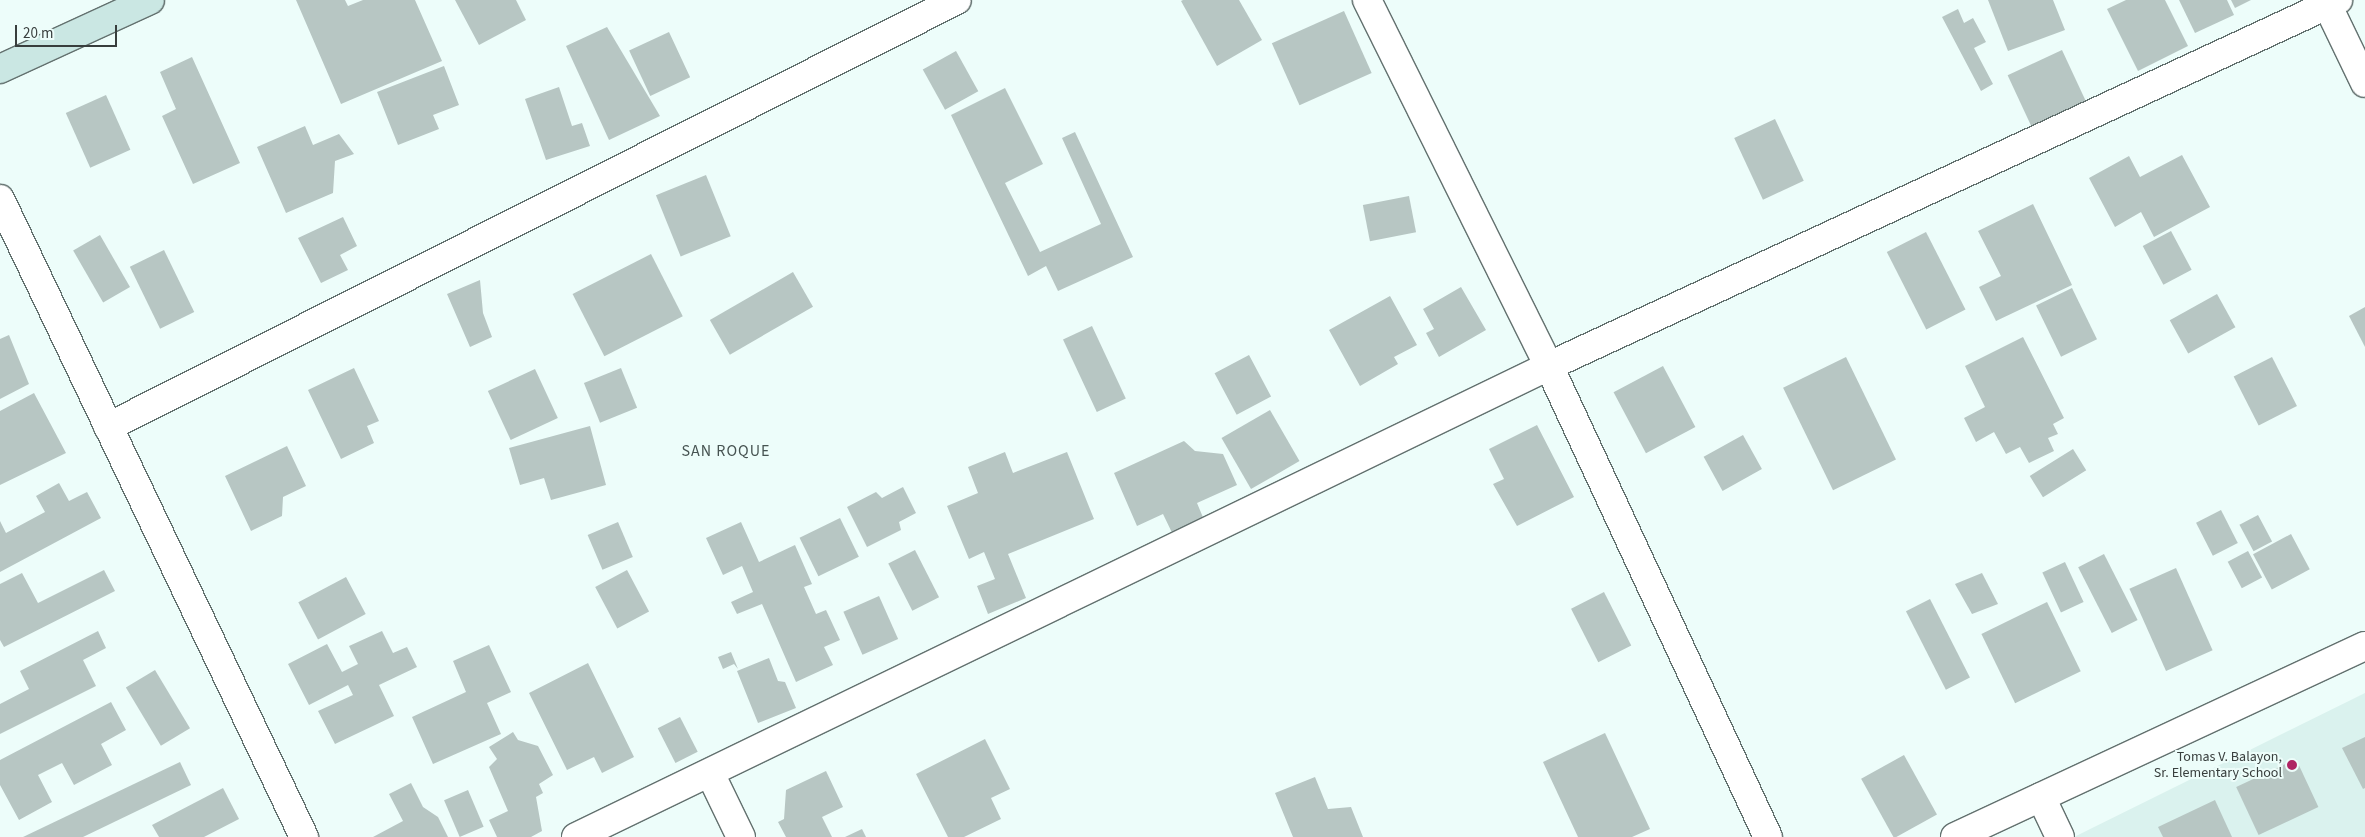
<!DOCTYPE html>
<style>
body{margin:0}
#map{position:relative;width:2365px;height:837px;overflow:hidden;background:#edfdfa;font-family:"Source Sans 3",sans-serif}
div>[style]{position:absolute}
.built>*{inset:0;background:#daf2ee}
.building>*{inset:0;background:#b7c6c3;transform-origin:0 0}
.roads{filter:drop-shadow(1px 0 #63716f) drop-shadow(-1px 0 #63716f) drop-shadow(0 1px #63716f) drop-shadow(0 -1px #63716f)}
.minor>*{height:28px;margin:-14px;padding:0 14px;transform-origin:14px;border-radius:14px;background:#fff}
.secondary>*{height:28px;margin:-14px;padding:0 14px;transform-origin:14px;border-radius:14px;background:#cae7e3}
.dots>*{width:14px;height:14px;translate:-50% -50%;box-sizing:border-box;border:2px solid #edfdfa;border-radius:50%}
span{translate:-50% -50%;white-space:nowrap;text-align:center;line-height:1.15;-webkit-text-stroke:4px #edfdfa;paint-order:stroke}
.poi-label{font-size:14px;color:#383e3d}
.right{translate:-100% -50%;text-align:right}
.quarter-label{font-size:16px;color:#465351;letter-spacing:1px}
.scale{position:absolute;left:15px;top:25px;width:102px;height:22px;box-sizing:border-box;border:2px solid #383e3d;border-top:0;padding-left:6px;font-size:15px;line-height:18px;white-space:nowrap;color:#383e3d;-webkit-text-stroke:4px #edfdfa;paint-order:stroke}
</style>
<div id="map">
<div class="built">
<div style="clip-path:polygon(2365px 693px,2365px 837px,2074px 837px)"></div>
</div>
<div class="building">
<div style="clip-path:polygon(296px 0,345px 0,348px 6px,363px 0,415px 0,442px 61px,341px 104px)"></div>
<div style="clip-path:polygon(455px 0,516px 0,526px 20px,479px 45px)"></div>
<div style="clip-path:polygon(1183px 0,1239px 0,1262px 40px,1217px 66px,1181px 1px)"></div>
<div style="clip-path:polygon(1988px 0,2053px 0,2065px 30px,2008px 51px)"></div>
<div style="clip-path:polygon(2126px 0,2165px 0,2188px 46px,2138px 71px,2107px 9px)"></div>
<div style="clip-path:polygon(2179px 0,2227px 0,2234px 15px,2195px 33px)"></div>
<div style="clip-path:polygon(2231px 0,2251px 0,2235px 8px)"></div>
<div style="clip-path:polygon(1958px 9px,1964px 23px,1973px 18px,1986px 42px,1974px 48px,1993px 84px,1981px 91px,1942px 17px)"></div>
<div style="left:1344px;top:11px;width:68px;height:79px;rotate:66deg"></div>
<div style="clip-path:polygon(607px 27px,660px 116px,609px 140px,566px 46px)"></div>
<div style="left:669px;top:32px;width:50px;height:44px;rotate:65deg"></div>
<div style="left:2062px;top:50px;width:65px;height:60px;rotate:65deg"></div>
<div style="left:956px;top:51px;width:46px;height:38px;rotate:61deg"></div>
<div style="clip-path:polygon(192px 57px,240px 163px,193px 184px,162px 116px,176px 109px,160px 72px)"></div>
<div style="clip-path:polygon(444px 66px,459px 105px,433px 115px,439px 129px,398px 145px,377px 92px)"></div>
<div style="clip-path:polygon(559px 87px,572px 126px,582px 123px,590px 146px,546px 160px,525px 99px)"></div>
<div style="clip-path:polygon(1005px 88px,1043px 164px,1005px 183px,1040px 252px,1101px 224px,1062px 138px,1075px 132px,1133px 257px,1058px 291px,1046px 266px,1028px 276px,951px 115px)"></div>
<div style="left:106px;top:95px;width:60px;height:44px;rotate:66deg"></div>
<div style="left:1775px;top:119px;width:68px;height:45px;rotate:65deg"></div>
<div style="clip-path:polygon(305px 126px,313px 145px,339px 134px,354px 154px,335px 161px,333px 193px,286px 213px,257px 147px)"></div>
<div style="clip-path:polygon(2182px 155px,2210px 207px,2154px 237px,2141px 212px,2115px 227px,2089px 178px,2129px 156px,2140px 177px)"></div>
<div style="left:706px;top:175px;width:66px;height:54px;rotate:68deg"></div>
<div style="left:1409px;top:196px;width:37px;height:47px;rotate:79deg"></div>
<div style="clip-path:polygon(2033px 204px,2072px 285px,1996px 321px,1979px 287px,2001px 276px,1978px 231px)"></div>
<div style="clip-path:polygon(343px 217px,357px 246px,340px 255px,348px 270px,321px 283px,298px 238px)"></div>
<div style="left:2171px;top:231px;width:44px;height:32px;rotate:62deg"></div>
<div style="left:1926px;top:232px;width:87px;height:44px;rotate:63deg"></div>
<div style="left:100px;top:235px;width:60px;height:31px;rotate:60deg"></div>
<div style="left:164px;top:250px;width:69px;height:38px;rotate:64deg"></div>
<div style="left:651px;top:254px;width:70px;height:88px;rotate:63deg"></div>
<div style="left:793px;top:272px;width:40px;height:96px;rotate:60deg"></div>
<div style="clip-path:polygon(480px 280px,483px 313px,492px 337px,470px 347px,447px 294px)"></div>
<div style="clip-path:polygon(1461px 287px,1486px 330px,1439px 357px,1426px 333px,1434px 329px,1423px 309px)"></div>
<div style="left:2072px;top:288px;width:57px;height:40px;rotate:64deg"></div>
<div style="left:2217px;top:294px;width:38px;height:54px;rotate:61deg"></div>
<div style="clip-path:polygon(1390px 296px,1417px 345px,1394px 357px,1398px 364px,1360px 386px,1329px 330px)"></div>
<div style="clip-path:polygon(2365px 307px,2365px 347px,2349px 316px)"></div>
<div style="left:1092px;top:326px;width:80px;height:32px;rotate:65deg"></div>
<div style="clip-path:polygon(9px 335px,29px 384px,0 399px,0 339px)"></div>
<div style="clip-path:polygon(2023px 337px,2064px 418px,2053px 424px,2058px 434px,2048px 438px,2054px 451px,2029px 463px,2020px 447px,2006px 454px,1994px 432px,1976px 442px,1964px 418px,1985px 407px,1965px 366px)"></div>
<div style="left:1249px;top:355px;width:47px;height:39px;rotate:62deg"></div>
<div style="left:1846px;top:357px;width:114px;height:70px;rotate:64deg"></div>
<div style="left:2272px;top:357px;width:55px;height:43px;rotate:63deg"></div>
<div style="left:1663px;top:366px;width:69px;height:56px;rotate:62deg"></div>
<div style="clip-path:polygon(354px 368px,379px 421px,367px 426px,374px 443px,341px 459px,308px 390px)"></div>
<div style="left:621px;top:368px;width:43px;height:40px;rotate:68deg"></div>
<div style="left:535px;top:369px;width:54px;height:52px;rotate:65deg"></div>
<div style="clip-path:polygon(34px 393px,66px 453px,0 485px,0 411px)"></div>
<div style="left:1270px;top:410px;width:59px;height:56px;rotate:60deg"></div>
<div style="clip-path:polygon(1537px 425px,1574px 497px,1517px 526px,1493px 484px,1504px 479px,1489px 449px)"></div>
<div style="clip-path:polygon(590px 426px,606px 485px,551px 500px,544px 478px,520px 485px,509px 448px)"></div>
<div style="left:1743px;top:435px;width:39px;height:45px;rotate:61deg"></div>
<div style="clip-path:polygon(1184px 441px,1195px 451px,1223px 454px,1237px 485px,1197px 503px,1207px 527px,1176px 541px,1163px 514px,1137px 526px,1114px 473px)"></div>
<div style="clip-path:polygon(287px 446px,306px 486px,283px 497px,282px 516px,251px 531px,225px 476px)"></div>
<div style="left:2073px;top:449px;width:25px;height:51px;rotate:58deg"></div>
<div style="clip-path:polygon(1005px 452px,1013px 473px,1067px 452px,1094px 519px,1008px 554px,1026px 598px,988px 614px,977px 586px,995px 579px,984px 552px,969px 559px,947px 506px,978px 493px,968px 467px)"></div>
<div style="clip-path:polygon(59px 483px,69px 501px,87px 492px,101px 518px,0 572px,0 521px,6px 533px,45px 512px,36px 496px)"></div>
<div style="clip-path:polygon(903px 487px,916px 513px,899px 522px,901px 530px,867px 547px,847px 507px,876px 492px,882px 498px)"></div>
<div style="left:2221px;top:510px;width:37px;height:28px;rotate:63deg"></div>
<div style="left:2258px;top:515px;width:30px;height:21px;rotate:62deg"></div>
<div style="left:840px;top:518px;width:43px;height:45px;rotate:64deg"></div>
<div style="left:618px;top:522px;width:38px;height:33px;rotate:67deg"></div>
<div style="clip-path:polygon(741px 522px,759px 562px,795px 545px,812px 584px,804px 587px,816px 614px,826px 610px,840px 640px,824px 647px,833px 665px,796px 682px,762px 604px,737px 614px,731px 602px,753px 592px,742px 566px,723px 575px,706px 538px)"></div>
<div style="left:2291px;top:534px;width:40px;height:43px;rotate:62deg"></div>
<div style="left:915px;top:550px;width:53px;height:30px;rotate:63deg"></div>
<div style="left:2248px;top:551px;width:30px;height:23px;rotate:62deg"></div>
<div style="left:2104px;top:554px;width:74px;height:29px;rotate:63deg"></div>
<div style="left:2065px;top:562px;width:44px;height:25px;rotate:65deg"></div>
<div style="left:2176px;top:568px;width:90px;height:51px;rotate:66deg"></div>
<div style="clip-path:polygon(104px 570px,115px 591px,4px 647px,0 640px,0 584px,22px 573px,38px 603px)"></div>
<div style="left:627px;top:570px;width:47px;height:36px;rotate:62deg"></div>
<div style="clip-path:polygon(1982px 573px,1998px 604px,1972px 614px,1955px 584px)"></div>
<div style="left:346px;top:577px;width:42px;height:54px;rotate:62deg"></div>
<div style="left:1604px;top:592px;width:60px;height:37px;rotate:63deg"></div>
<div style="left:879px;top:596px;width:47px;height:39px;rotate:66deg"></div>
<div style="left:1930px;top:599px;width:88px;height:27px;rotate:63deg"></div>
<div style="left:2047px;top:602px;width:77px;height:73px;rotate:64deg"></div>
<div style="clip-path:polygon(98px 631px,106px 648px,83px 660px,96px 686px,0 734px,0 704px,29px 689px,20px 671px)"></div>
<div style="clip-path:polygon(382px 631px,393px 653px,407px 647px,417px 667px,379px 685px,394px 716px,335px 744px,318px 711px,353px 695px,348px 685px,309px 705px,288px 664px,327px 644px,342px 672px,358px 664px,349px 646px)"></div>
<div style="clip-path:polygon(489px 645px,511px 692px,487px 703px,501px 734px,433px 764px,412px 717px,466px 692px,453px 661px)"></div>
<div style="clip-path:polygon(731px 652px,738px 669px,734px 664px,723px 669px,718px 657px)"></div>
<div style="clip-path:polygon(769px 658px,778px 681px,785px 682px,796px 708px,758px 723px,737px 671px)"></div>
<div style="clip-path:polygon(588px 663px,634px 757px,602px 773px,594px 757px,567px 770px,529px 693px)"></div>
<div style="left:155px;top:670px;width:68px;height:34px;rotate:59deg"></div>
<div style="clip-path:polygon(111px 702px,126px 730px,101px 744px,112px 765px,74px 785px,62px 763px,38px 775px,52px 802px,19px 820px,0 785px,0 760px)"></div>
<div style="left:680px;top:717px;width:39px;height:25px;rotate:63deg"></div>
<div style="clip-path:polygon(513px 732px,518px 740px,538px 746px,553px 775px,539px 784px,543px 793px,536px 797px,542px 831px,531px 837px,497px 837px,489px 820px,508px 811px,489px 767px,497px 759px,489px 747px)"></div>
<div style="clip-path:polygon(1605px 733px,1650px 829px,1632px 837px,1578px 837px,1543px 762px)"></div>
<div style="clip-path:polygon(2365px 737px,2365px 788px,2363px 789px,2342px 748px)"></div>
<div style="clip-path:polygon(985px 739px,1010px 789px,991px 798px,1001px 819px,964px 837px,948px 837px,916px 774px)"></div>
<div style="left:1904px;top:755px;width:68px;height:49px;rotate:61deg"></div>
<div style="left:2296px;top:759px;width:53px;height:66px;rotate:65deg"></div>
<div style="clip-path:polygon(180px 762px,191px 785px,83px 837px,23px 837px)"></div>
<div style="clip-path:polygon(826px 771px,843px 807px,822px 817px,832px 837px,786px 837px,778px 822px,784px 819px,786px 790px)"></div>
<div style="clip-path:polygon(1315px 777px,1328px 809px,1351px 807px,1363px 837px,1293px 837px,1275px 793px)"></div>
<div style="clip-path:polygon(411px 783px,423px 807px,438px 817px,448px 837px,373px 837px,403px 821px,389px 794px)"></div>
<div style="clip-path:polygon(223px 788px,239px 819px,204px 837px,159px 837px,152px 825px)"></div>
<div style="left:468px;top:790px;width:40px;height:26px;rotate:67deg"></div>
<div style="clip-path:polygon(2215px 800px,2232px 837px,2163px 837px,2158px 827px)"></div>
<div style="clip-path:polygon(862px 829px,866px 837px,845px 837px)"></div>
</div>
<div class="roads">
<div class="minor">
<div style="left:1367px;top:0;width:409px;rotate:63.6deg"></div>
<div style="left:1549px;top:366px;width:519px;rotate:65.06deg"></div>
<div style="left:2325px;top:0;width:92px;rotate:64.3deg"></div>
<div style="left:0;top:199px;width:707px;rotate:64.52deg"></div>
<div style="left:108px;top:427px;width:950px;rotate:-26.7deg"></div>
<div style="left:710px;top:773px;width:71px;rotate:64.2deg"></div>
<div style="left:2041px;top:797px;width:44px;rotate:64.6deg"></div>
<div style="left:576px;top:837px;width:1081px;rotate:-25.83deg"></div>
<div style="left:1549px;top:366px;width:870px;rotate:-24.89deg"></div>
<div style="left:1955px;top:837px;width:452px;rotate:-25deg"></div>
</div>
<div class="secondary">
<div style="left:0;top:69px;width:165px;rotate:-24.7deg"></div>
</div>
</div>
<div class="dots">
<div style="left:2292px;top:765px;background:#af2463"></div>
</div>
<div class="poi-label">
<span class="right" style="left:2282px;top:765px">Tomas V. Balayon,<br>Sr. Elementary School</span>
</div>
<div class="quarter-label">
<span style="left:726px;top:451px">SAN ROQUE</span>
</div>
<div class="scale">20 m</div>
</div>
